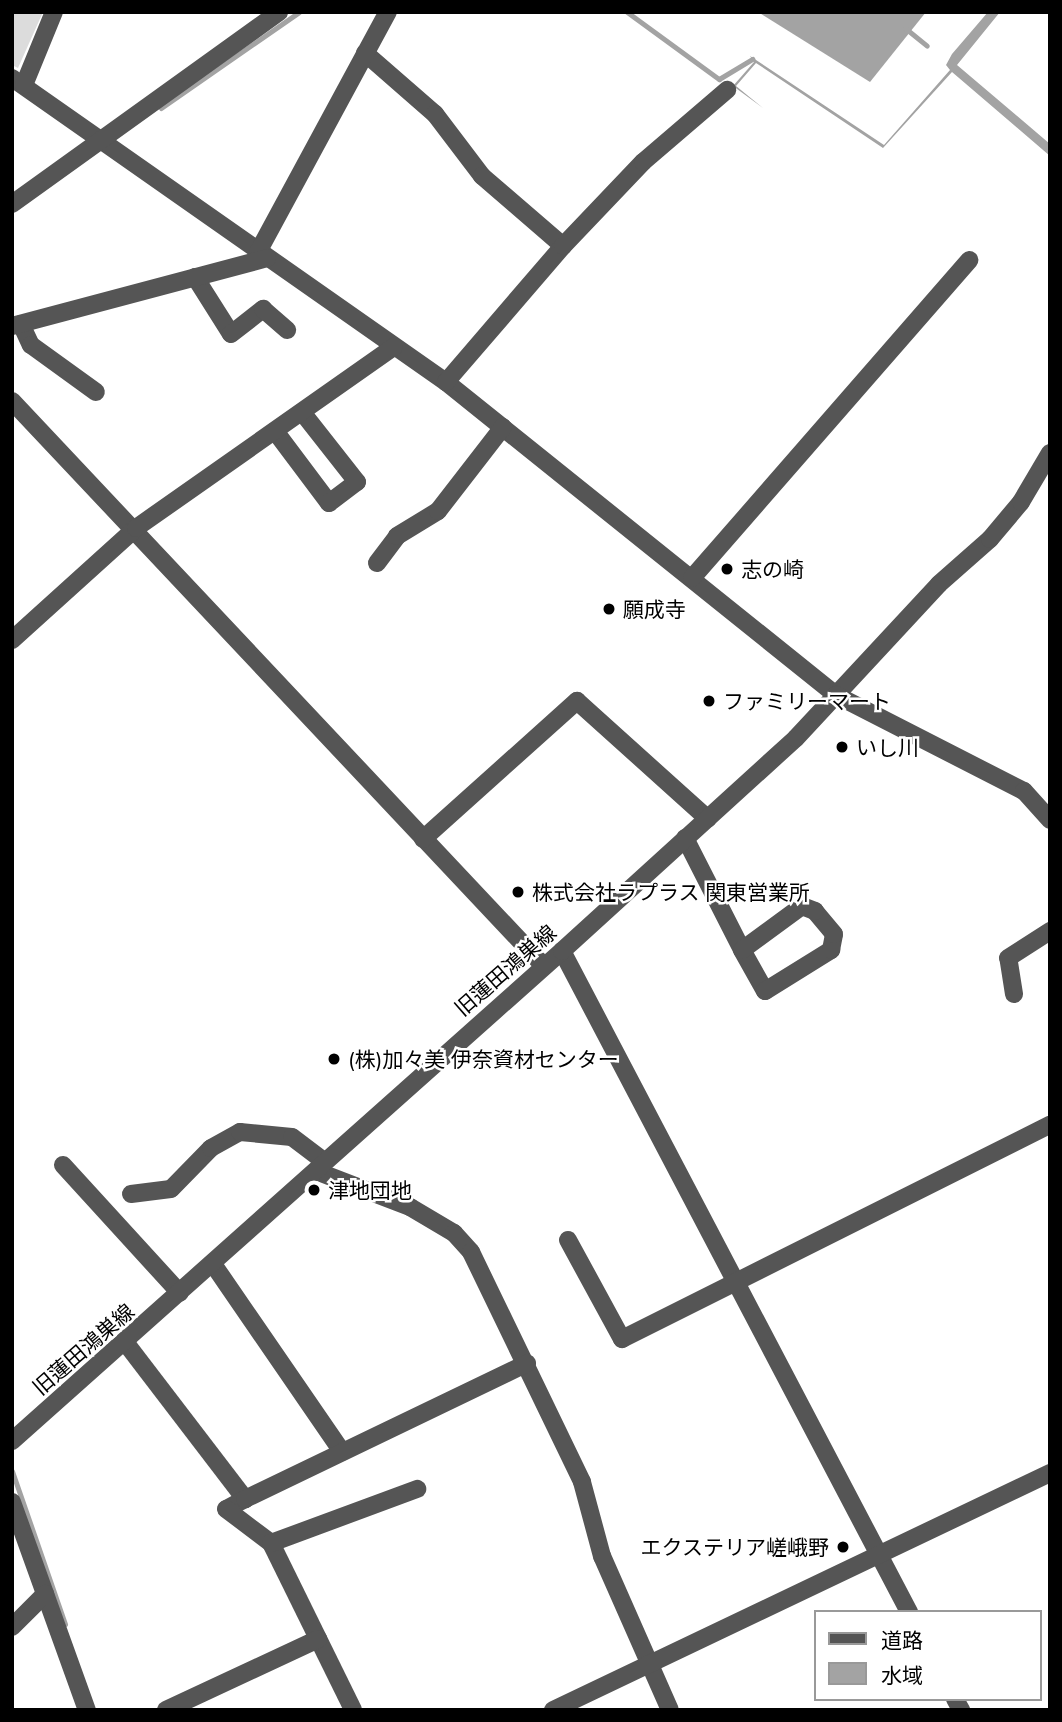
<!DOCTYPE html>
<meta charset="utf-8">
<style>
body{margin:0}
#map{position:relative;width:1062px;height:1722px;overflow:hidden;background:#fff;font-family:Mulish,"Noto Sans JP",sans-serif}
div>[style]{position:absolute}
.green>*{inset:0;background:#dcdcdc}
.water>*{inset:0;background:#a3a3a3}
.stream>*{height:5px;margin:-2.5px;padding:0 2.5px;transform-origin:2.5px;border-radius:2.5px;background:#a3a3a3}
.minor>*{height:18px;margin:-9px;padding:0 9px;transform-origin:9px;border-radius:9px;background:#555}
.dots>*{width:19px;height:19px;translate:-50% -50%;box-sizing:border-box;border:4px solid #fff;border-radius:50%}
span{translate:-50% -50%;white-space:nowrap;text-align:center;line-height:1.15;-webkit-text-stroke:5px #fff;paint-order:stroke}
.poi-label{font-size:21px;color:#000}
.left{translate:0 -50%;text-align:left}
.right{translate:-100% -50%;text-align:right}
.street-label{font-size:21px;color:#000}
.frame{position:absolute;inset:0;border:14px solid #000;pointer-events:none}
.legend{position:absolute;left:814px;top:1610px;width:228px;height:91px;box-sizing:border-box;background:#fff;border:2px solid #999;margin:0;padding:9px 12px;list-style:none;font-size:21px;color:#000}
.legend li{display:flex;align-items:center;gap:14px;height:35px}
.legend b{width:35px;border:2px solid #999}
</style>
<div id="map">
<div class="green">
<div style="clip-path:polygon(12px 12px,43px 12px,18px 68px,12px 65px)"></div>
</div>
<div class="water">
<div style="clip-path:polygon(758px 12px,926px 12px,870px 82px)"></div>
<div style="clip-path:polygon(988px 12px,1000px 12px,957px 65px,1050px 144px,1050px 156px,952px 72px,883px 148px,756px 63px,736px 86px,763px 108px,733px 86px,754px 62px,750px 56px,884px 145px,950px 70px,946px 65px,952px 54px)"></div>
</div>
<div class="stream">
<div style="left:627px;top:12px;width:114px;rotate:36.1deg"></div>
<div style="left:719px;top:79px;width:39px;rotate:-31deg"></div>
<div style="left:905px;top:28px;width:28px;rotate:39deg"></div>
<div style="left:161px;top:108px;width:168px;rotate:-34.8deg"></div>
<div style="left:12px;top:1471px;width:162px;rotate:70.9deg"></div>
</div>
<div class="minor">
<div style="left:365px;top:53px;width:93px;rotate:41.1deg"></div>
<div style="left:435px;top:114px;width:78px;rotate:52.8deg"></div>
<div style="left:482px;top:176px;width:107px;rotate:40.8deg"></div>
<div style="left:12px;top:78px;width:530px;rotate:35.01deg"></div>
<div style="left:446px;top:382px;width:500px;rotate:38.75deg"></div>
<div style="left:836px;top:695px;width:151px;rotate:-47.1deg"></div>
<div style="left:939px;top:584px;width:68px;rotate:-41.4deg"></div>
<div style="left:990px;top:539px;width:48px;rotate:-50deg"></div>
<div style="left:1021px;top:502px;width:57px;rotate:-59.4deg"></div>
<div style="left:24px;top:85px;width:79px;rotate:-67.7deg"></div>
<div style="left:12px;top:204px;width:329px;rotate:-35.7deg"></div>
<div style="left:258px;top:252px;width:273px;rotate:-61.6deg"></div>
<div style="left:195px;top:277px;width:67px;rotate:57.7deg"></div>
<div style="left:231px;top:334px;width:41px;rotate:-38deg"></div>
<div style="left:263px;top:309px;width:32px;rotate:41deg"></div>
<div style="left:21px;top:324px;width:23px;rotate:65deg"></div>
<div style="left:31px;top:345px;width:80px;rotate:35.9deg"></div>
<div style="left:12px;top:326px;width:264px;rotate:-14.9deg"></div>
<div style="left:446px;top:382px;width:179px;rotate:-49.3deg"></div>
<div style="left:563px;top:246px;width:116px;rotate:-46.4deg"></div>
<div style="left:643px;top:162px;width:111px;rotate:-40.6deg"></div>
<div style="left:12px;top:401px;width:775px;rotate:46.73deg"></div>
<div style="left:275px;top:431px;width:90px;rotate:53.1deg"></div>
<div style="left:329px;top:503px;width:35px;rotate:-37deg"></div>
<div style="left:357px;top:482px;width:89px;rotate:-128.2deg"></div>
<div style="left:377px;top:563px;width:34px;rotate:-53deg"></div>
<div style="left:397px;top:536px;width:48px;rotate:-31.4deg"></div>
<div style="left:438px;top:511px;width:106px;rotate:-52.3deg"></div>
<div style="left:692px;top:578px;width:422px;rotate:-48.9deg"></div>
<div style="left:12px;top:640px;width:167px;rotate:-42.1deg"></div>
<div style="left:136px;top:528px;width:315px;rotate:-35.1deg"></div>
<div style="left:685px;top:838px;width:126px;rotate:63deg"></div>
<div style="left:742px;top:950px;width:47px;rotate:60.7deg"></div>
<div style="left:765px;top:991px;width:78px;rotate:-31.8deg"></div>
<div style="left:831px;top:950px;width:16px;rotate:-79deg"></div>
<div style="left:834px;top:934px;width:30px;rotate:-130deg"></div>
<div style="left:815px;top:911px;width:14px;rotate:-159deg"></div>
<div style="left:802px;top:906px;width:74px;rotate:143.7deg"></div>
<div style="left:423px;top:839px;width:207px;rotate:-41.9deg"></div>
<div style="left:577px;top:701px;width:176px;rotate:42deg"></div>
<div style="left:562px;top:951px;width:747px;rotate:62.3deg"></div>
<div style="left:1014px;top:994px;width:36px;rotate:-99deg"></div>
<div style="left:1008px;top:958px;width:50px;rotate:-32.7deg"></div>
<div style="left:63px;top:1165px;width:173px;rotate:47.6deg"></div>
<div style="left:316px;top:1171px;width:101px;rotate:21deg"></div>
<div style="left:410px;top:1207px;width:51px;rotate:30.6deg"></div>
<div style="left:454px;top:1233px;width:25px;rotate:48deg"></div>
<div style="left:471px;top:1252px;width:255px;rotate:64.2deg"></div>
<div style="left:582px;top:1482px;width:77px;rotate:74.9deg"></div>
<div style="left:602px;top:1556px;width:168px;rotate:66.2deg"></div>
<div style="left:131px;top:1194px;width:40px;rotate:-7.1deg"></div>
<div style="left:171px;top:1189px;width:57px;rotate:-45.7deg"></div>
<div style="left:211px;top:1148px;width:33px;rotate:-29deg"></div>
<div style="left:240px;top:1132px;width:52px;rotate:5.5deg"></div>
<div style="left:292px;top:1137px;width:41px;rotate:37.1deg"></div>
<div style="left:568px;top:1240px;width:113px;rotate:61.4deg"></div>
<div style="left:622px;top:1339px;width:479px;rotate:-26.6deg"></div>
<div style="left:213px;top:1264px;width:228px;rotate:55.5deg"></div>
<div style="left:125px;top:1342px;width:198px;rotate:52.6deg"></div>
<div style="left:245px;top:1499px;width:21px;rotate:152deg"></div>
<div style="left:226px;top:1509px;width:56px;rotate:37.1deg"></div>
<div style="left:271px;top:1543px;width:186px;rotate:63.8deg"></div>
<div style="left:12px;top:1441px;width:737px;rotate:-41.7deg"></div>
<div style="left:562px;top:951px;width:316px;rotate:-42.3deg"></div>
<div style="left:796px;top:738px;width:59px;rotate:-47.1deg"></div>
<div style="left:836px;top:695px;width:211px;rotate:27.1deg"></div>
<div style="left:1024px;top:791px;width:39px;rotate:48deg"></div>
<div style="left:245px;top:1499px;width:313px;rotate:-25.7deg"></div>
<div style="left:12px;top:1502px;width:221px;rotate:70.2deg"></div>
<div style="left:271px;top:1543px;width:156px;rotate:-20.3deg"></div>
<div style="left:12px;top:1627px;width:47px;rotate:-45deg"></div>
<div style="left:955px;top:1699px;width:13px;rotate:61deg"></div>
<div style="left:166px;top:1710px;width:168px;rotate:-25deg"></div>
<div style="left:553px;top:1710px;width:551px;rotate:-25.49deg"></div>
</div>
<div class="dots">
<div style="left:727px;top:569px;background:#000"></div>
<div style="left:609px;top:609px;background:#000"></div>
<div style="left:709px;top:701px;background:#000"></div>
<div style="left:842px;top:747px;background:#000"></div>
<div style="left:518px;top:892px;background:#000"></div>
<div style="left:334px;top:1059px;background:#000"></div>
<div style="left:314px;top:1190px;background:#000"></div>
<div style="left:843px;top:1547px;background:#000"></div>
</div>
<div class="poi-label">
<span class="left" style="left:741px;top:569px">志の崎</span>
<span class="left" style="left:623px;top:609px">願成寺</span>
<span class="left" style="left:723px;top:701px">ファミリーマート</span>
<span class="left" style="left:856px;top:747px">いし川</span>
<span class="left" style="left:532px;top:892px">株式会社ラプラス 関東営業所</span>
<span class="left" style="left:348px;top:1059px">(株)加々美 伊奈資材センター</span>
<span class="left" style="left:328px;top:1190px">津地団地</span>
<span class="right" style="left:829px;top:1547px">エクステリア嵯峨野</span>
</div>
<div class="street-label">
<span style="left:505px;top:970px;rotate:-41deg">旧蓮田鴻巣線</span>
<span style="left:83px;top:1349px;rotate:-41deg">旧蓮田鴻巣線</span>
</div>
<div class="frame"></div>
<ul class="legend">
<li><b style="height:9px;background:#555"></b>道路</li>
<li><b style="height:19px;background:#a3a3a3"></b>水域</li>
</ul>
</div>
